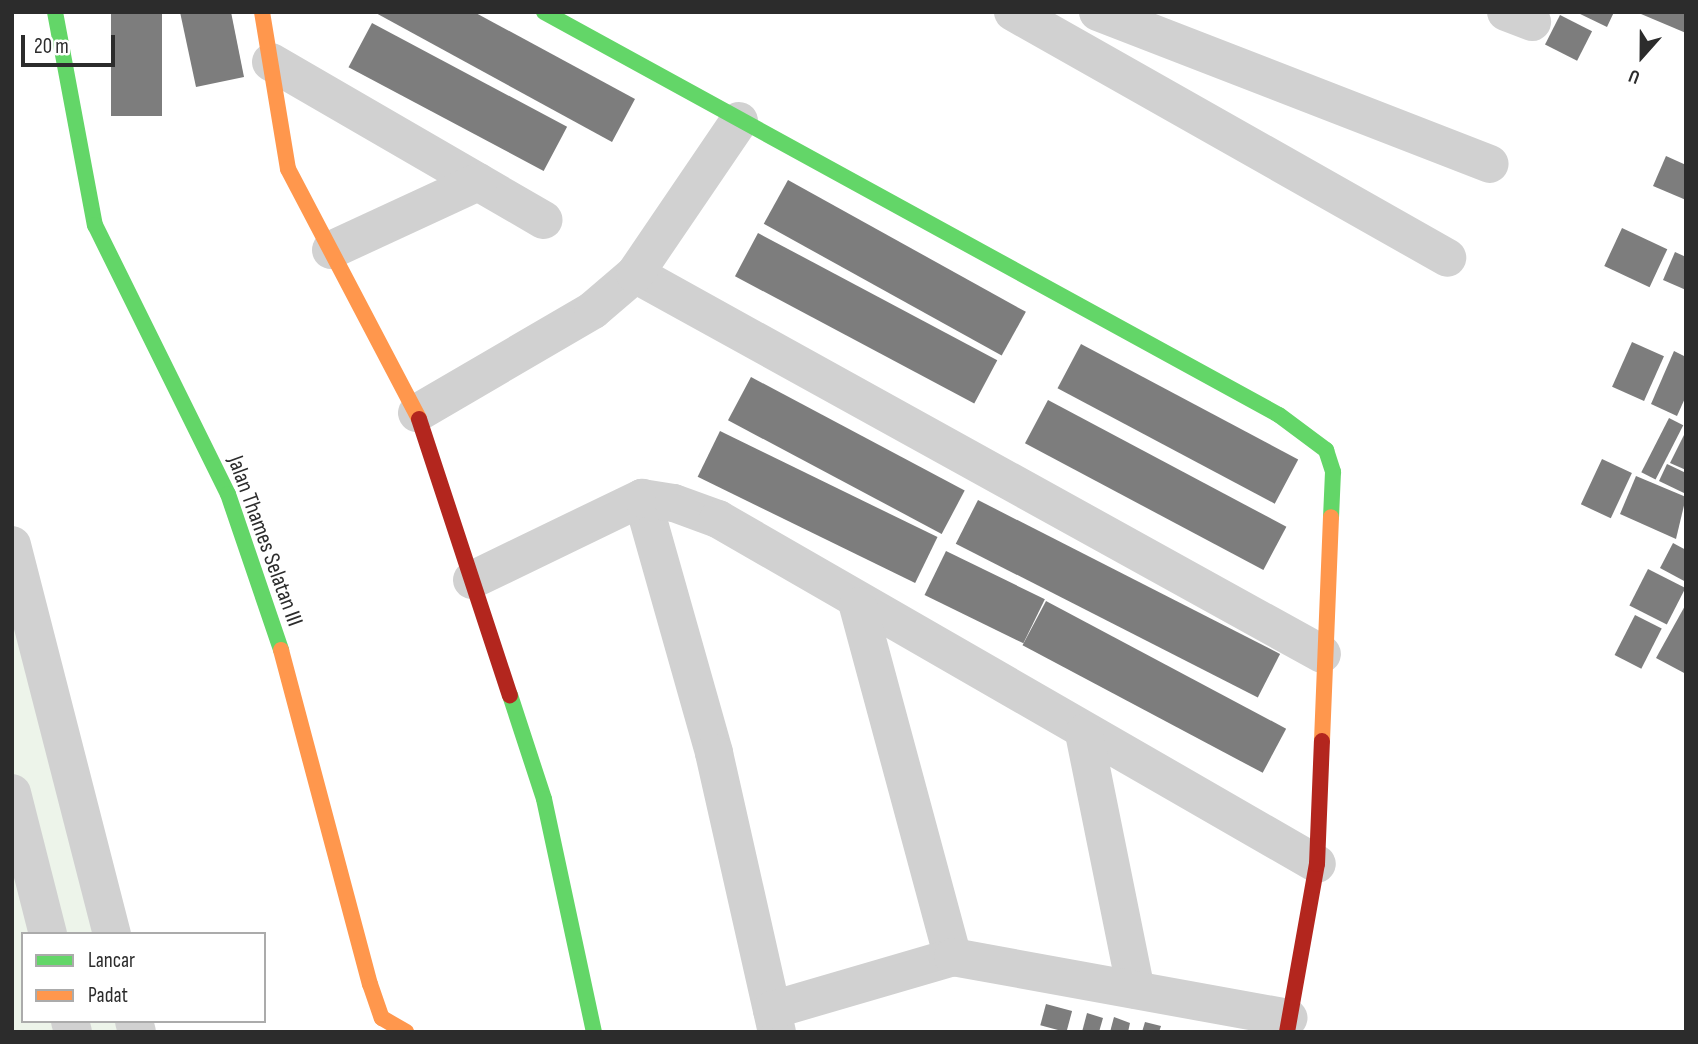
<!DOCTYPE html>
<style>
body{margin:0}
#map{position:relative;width:1698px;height:1044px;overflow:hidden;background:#fff;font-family:"Sofia Sans Condensed",sans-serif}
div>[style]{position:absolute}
.green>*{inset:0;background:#edf4ea}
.building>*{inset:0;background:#7d7d7d;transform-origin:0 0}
.street>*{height:38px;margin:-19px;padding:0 19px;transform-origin:19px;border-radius:19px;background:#d1d1d1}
.fast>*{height:16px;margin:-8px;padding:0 8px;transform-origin:8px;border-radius:8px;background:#63d668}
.slow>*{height:16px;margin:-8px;padding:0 8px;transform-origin:8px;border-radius:8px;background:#ff974d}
.jam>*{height:16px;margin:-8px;padding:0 8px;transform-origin:8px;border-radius:8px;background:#b3261e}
span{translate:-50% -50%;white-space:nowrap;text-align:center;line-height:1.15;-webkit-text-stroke:7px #fff;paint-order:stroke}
.street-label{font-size:23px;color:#2c2c2c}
.frame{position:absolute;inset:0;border:14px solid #2c2c2c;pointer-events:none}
.legend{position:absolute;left:21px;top:932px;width:245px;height:91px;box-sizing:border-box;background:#fff;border:2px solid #ababab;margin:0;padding:9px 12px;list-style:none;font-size:21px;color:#2c2c2c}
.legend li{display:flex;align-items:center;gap:14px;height:35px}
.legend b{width:35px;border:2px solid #ababab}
.north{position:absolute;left:1607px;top:21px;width:70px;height:70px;-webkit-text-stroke:5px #fff;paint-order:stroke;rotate:201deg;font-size:19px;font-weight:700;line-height:28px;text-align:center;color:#2c2c2c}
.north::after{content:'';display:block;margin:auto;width:24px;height:32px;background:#2c2c2c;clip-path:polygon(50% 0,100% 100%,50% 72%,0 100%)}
.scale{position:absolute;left:21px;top:35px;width:94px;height:32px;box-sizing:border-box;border:4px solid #2c2c2c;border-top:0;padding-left:9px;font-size:21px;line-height:24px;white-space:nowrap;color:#2c2c2c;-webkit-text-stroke:5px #fff;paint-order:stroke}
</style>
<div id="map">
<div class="green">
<div style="clip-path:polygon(12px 545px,112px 934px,23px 934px,23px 1021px,134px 1021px,137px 1032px,12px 1032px)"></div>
</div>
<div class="building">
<div style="left:111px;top:12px;width:51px;height:104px"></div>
<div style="clip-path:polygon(180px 12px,231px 12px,244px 77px,196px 87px)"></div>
<div style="clip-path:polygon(374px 12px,474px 12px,635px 99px,612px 142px)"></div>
<div style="clip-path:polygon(1576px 12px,1614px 12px,1607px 27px)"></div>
<div style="clip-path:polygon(1641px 12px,1686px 12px,1686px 33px,1641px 14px)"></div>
<div style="left:1560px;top:15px;width:36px;height:33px;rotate:27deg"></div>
<div style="left:372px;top:23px;width:221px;height:50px;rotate:28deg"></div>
<div style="clip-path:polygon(1666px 156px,1686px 165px,1686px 200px,1653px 186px)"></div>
<div style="left:788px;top:180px;width:272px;height:50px;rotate:29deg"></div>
<div style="left:1622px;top:228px;width:50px;height:42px;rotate:25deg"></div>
<div style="left:758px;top:233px;width:271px;height:49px;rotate:28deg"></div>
<div style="clip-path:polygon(1675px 252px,1686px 257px,1686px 290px,1663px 280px)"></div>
<div style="left:1632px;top:342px;width:35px;height:49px;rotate:24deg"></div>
<div style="left:1081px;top:344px;width:246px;height:50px;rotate:28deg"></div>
<div style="clip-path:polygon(1674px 351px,1686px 357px,1686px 396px,1677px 416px,1651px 404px)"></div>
<div style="left:751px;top:377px;width:242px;height:49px;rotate:28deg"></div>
<div style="left:1048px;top:400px;width:270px;height:49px;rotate:28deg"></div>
<div style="left:1669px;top:418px;width:16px;height:61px;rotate:27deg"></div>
<div style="left:720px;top:431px;width:242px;height:51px;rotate:26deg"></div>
<div style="clip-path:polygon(1686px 431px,1686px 470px,1670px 463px)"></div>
<div style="left:1602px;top:459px;width:33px;height:50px;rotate:25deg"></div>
<div style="clip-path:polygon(1667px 464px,1686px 473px,1686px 494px,1659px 481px)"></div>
<div style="clip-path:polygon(1636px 476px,1686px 497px,1676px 539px,1620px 514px)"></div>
<div style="left:978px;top:500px;width:339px;height:49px;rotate:27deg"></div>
<div style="clip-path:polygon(1673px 543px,1686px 550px,1686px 582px,1660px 568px)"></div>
<div style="left:946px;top:551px;width:110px;height:49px;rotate:26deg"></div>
<div style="left:1648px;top:569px;width:42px;height:41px;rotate:27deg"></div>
<div style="left:1046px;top:601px;width:272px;height:50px;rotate:28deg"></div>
<div style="clip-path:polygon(1686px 604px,1686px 674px,1656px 658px)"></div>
<div style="left:1635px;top:615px;width:30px;height:45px;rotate:27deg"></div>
<div style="left:1046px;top:1004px;width:27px;height:22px;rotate:15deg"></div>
<div style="clip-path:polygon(1087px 1013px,1103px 1018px,1099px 1032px,1082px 1032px)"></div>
<div style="clip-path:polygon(1114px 1017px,1130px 1023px,1128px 1032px,1110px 1032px)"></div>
<div style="clip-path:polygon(1145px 1022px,1161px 1026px,1159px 1032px,1142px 1032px)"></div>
</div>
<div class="street">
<div style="left:1013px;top:12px;width:499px;rotate:29.5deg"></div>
<div style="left:1098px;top:12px;width:420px;rotate:21.2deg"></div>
<div style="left:1506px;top:12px;width:28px;rotate:21deg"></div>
<div style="left:271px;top:62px;width:315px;rotate:30.1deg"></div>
<div style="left:331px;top:250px;width:162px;rotate:-24.8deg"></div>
<div style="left:635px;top:274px;width:785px;rotate:28.95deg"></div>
<div style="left:417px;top:413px;width:204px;rotate:-30.3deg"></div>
<div style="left:593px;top:310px;width:55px;rotate:-40.6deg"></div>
<div style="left:635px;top:274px;width:185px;rotate:-55.8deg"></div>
<div style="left:642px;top:498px;width:265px;rotate:74.2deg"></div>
<div style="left:714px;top:753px;width:286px;rotate:77.3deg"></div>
<div style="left:12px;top:545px;width:402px;rotate:75.6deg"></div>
<div style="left:472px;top:580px;width:189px;rotate:-25.8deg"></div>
<div style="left:642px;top:498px;width:32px;rotate:9deg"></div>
<div style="left:674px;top:503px;width:47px;rotate:20deg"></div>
<div style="left:718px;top:519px;width:691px;rotate:29.94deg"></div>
<div style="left:858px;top:606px;width:364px;rotate:74.9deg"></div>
<div style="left:1084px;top:733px;width:262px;rotate:78.6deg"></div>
<div style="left:12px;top:793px;width:146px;rotate:75.7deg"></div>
<div style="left:772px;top:1010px;width:189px;rotate:-16.3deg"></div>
<div style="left:953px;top:957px;width:341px;rotate:10.3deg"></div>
<div style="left:70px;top:1021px;width:11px;rotate:75deg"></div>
<div style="left:134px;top:1021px;width:11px;rotate:75deg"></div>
</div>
<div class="fast">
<div style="left:55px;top:12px;width:217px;rotate:79.4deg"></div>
<div style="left:95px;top:225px;width:300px;rotate:63.7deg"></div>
<div style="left:228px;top:494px;width:165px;rotate:71.2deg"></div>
<div style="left:544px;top:12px;width:838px;rotate:28.74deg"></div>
<div style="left:1279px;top:415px;width:59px;rotate:36.7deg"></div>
<div style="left:1326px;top:450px;width:23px;rotate:72deg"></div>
<div style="left:1333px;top:472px;width:45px;rotate:92.5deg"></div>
<div style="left:510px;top:695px;width:109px;rotate:71.9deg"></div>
<div style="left:544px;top:799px;width:238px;rotate:77.9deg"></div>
</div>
<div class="slow">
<div style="left:262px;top:12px;width:159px;rotate:80.6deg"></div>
<div style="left:288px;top:169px;width:282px;rotate:62.3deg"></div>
<div style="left:281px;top:650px;width:346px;rotate:75.1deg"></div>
<div style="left:370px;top:984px;width:36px;rotate:71deg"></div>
<div style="left:382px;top:1018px;width:28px;rotate:30deg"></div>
<div style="left:1322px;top:741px;width:224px;rotate:-87.7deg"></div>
</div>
<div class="jam">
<div style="left:419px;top:419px;width:291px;rotate:71.8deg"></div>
<div style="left:1287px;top:1032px;width:171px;rotate:-79.9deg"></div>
<div style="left:1317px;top:864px;width:123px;rotate:-87.7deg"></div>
</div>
<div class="street-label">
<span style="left:265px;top:541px;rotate:70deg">Jalan Thames Selatan III</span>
</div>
<div class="frame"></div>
<ul class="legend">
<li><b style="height:9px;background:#63d668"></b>Lancar</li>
<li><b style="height:9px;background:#ff974d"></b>Padat</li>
</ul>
<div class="north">U</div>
<div class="scale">20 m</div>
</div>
